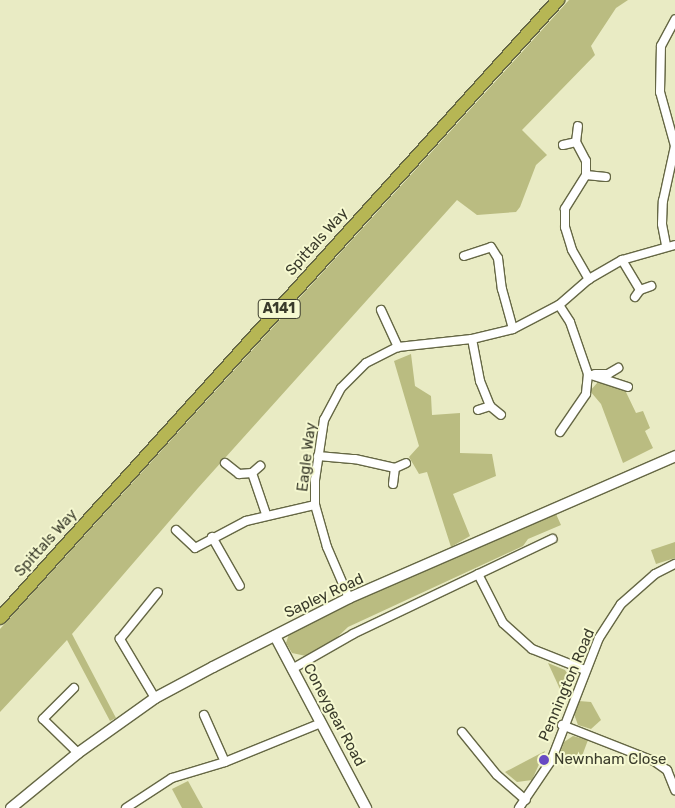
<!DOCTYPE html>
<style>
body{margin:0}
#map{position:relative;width:675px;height:808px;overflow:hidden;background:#e9ebc4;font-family:Rubik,sans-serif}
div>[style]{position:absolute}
.green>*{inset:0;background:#babc81}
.roads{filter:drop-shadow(1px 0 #656744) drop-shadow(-1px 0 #656744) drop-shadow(0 1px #656744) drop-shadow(0 -1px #656744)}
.minor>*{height:8px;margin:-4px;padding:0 4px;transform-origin:4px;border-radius:4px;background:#fff}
.tertiary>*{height:10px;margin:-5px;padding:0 5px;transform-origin:5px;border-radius:5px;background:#fff}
.trunk>*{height:12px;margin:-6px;padding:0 6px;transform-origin:6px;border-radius:6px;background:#b6b654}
.dots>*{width:14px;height:14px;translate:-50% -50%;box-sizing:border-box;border:2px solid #f6f9d1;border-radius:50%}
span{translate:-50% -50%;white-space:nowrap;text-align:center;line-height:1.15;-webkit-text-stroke:4px #f6f9d1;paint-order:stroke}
.shield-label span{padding:1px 4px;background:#f6f9d1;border:1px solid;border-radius:4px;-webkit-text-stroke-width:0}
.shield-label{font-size:14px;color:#3a3b2b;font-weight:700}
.street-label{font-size:15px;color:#3a3b2b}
.poi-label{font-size:15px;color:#3a3b2b}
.left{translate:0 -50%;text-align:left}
</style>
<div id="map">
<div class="green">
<div style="clip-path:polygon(569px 0,628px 0,616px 8px,591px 46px,595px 55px,522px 130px,547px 155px,536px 165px,520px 207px,516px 212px,477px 215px,457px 200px,198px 488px,72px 634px,116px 718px,110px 721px,67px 640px,0 712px,0 629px)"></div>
<div style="clip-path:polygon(411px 354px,415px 386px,431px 396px,432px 415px,460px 413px,460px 453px,492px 454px,496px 476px,453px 494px,470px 536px,451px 547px,427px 472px,419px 474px,409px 457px,419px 446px,394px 361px)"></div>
<div style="clip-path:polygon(598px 382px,625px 390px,636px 413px,643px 411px,650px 428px,645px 431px,653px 448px,623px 463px,601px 404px,590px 391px)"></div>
<div style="clip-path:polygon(556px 514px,561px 525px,528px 539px,523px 546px,348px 627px,330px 644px,306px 656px,292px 653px,286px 643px,289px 634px,353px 602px)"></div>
<div style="clip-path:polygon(675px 542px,675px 558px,656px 564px,651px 550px)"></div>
<div style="clip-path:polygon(548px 663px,565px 670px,572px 681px,565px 700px)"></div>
<div style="clip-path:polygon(579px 701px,591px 702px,601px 720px,591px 729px,578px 725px,574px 714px)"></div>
<div style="clip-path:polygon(573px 736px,588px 740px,582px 756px,564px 765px,557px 762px,564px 742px)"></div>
<div style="clip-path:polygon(545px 751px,532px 780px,517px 782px,505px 772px)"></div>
<div style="clip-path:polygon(188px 781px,203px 808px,182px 808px,172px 789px)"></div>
</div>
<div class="roads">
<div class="minor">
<div style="left:576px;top:142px;width:21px;rotate:62deg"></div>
<div style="left:586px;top:161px;width:14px;rotate:90deg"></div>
<div style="left:586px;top:175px;width:40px;rotate:122deg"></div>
<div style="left:565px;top:209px;width:18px;rotate:90deg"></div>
<div style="left:565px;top:227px;width:24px;rotate:73deg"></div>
<div style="left:572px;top:250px;width:34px;rotate:60deg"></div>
<div style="left:563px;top:145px;width:13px;rotate:-13deg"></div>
<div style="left:576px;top:142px;width:16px;rotate:-83deg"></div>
<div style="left:586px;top:175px;width:20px;rotate:6deg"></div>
<div style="left:666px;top:245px;width:21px;rotate:-101deg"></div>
<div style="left:662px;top:224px;width:23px;rotate:-88deg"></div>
<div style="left:663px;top:201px;width:56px;rotate:-77.7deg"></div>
<div style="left:675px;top:146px;width:56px;rotate:-105.5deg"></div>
<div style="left:660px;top:92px;width:46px;rotate:-88.8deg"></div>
<div style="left:661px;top:46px;width:30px;rotate:-62deg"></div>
<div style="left:464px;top:256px;width:28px;rotate:-18deg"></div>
<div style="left:491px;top:247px;width:13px;rotate:58deg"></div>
<div style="left:498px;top:258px;width:31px;rotate:83deg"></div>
<div style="left:502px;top:289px;width:41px;rotate:74.6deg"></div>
<div style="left:622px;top:260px;width:35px;rotate:59deg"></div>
<div style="left:635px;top:297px;width:9px;rotate:-54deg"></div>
<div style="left:640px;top:290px;width:12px;rotate:-20deg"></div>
<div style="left:559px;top:305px;width:20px;rotate:57deg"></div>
<div style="left:570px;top:322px;width:55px;rotate:70.9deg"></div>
<div style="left:588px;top:374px;width:20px;rotate:96deg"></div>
<div style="left:586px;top:394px;width:46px;rotate:124.4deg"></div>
<div style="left:381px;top:310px;width:41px;rotate:65.3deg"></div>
<div style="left:472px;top:339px;width:43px;rotate:79.2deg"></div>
<div style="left:480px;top:381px;width:27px;rotate:68deg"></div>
<div style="left:490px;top:406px;width:14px;rotate:39deg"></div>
<div style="left:588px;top:374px;width:42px;rotate:18deg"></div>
<div style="left:595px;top:374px;width:13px"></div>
<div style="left:608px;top:374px;width:12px;rotate:-31deg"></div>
<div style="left:478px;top:410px;width:13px;rotate:-18deg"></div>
<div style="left:318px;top:456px;width:37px;rotate:5deg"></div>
<div style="left:355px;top:459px;width:41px;rotate:12.7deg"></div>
<div style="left:225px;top:463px;width:18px;rotate:38deg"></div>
<div style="left:239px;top:474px;width:13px;rotate:-4deg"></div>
<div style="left:252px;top:473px;width:11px;rotate:-41deg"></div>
<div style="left:252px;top:473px;width:43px;rotate:71.1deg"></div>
<div style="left:393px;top:484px;width:16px;rotate:-83deg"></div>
<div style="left:395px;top:468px;width:12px;rotate:-24deg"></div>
<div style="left:176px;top:530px;width:26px;rotate:43deg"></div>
<div style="left:195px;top:548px;width:58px;rotate:-27.9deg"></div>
<div style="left:246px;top:521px;width:71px;rotate:-13.1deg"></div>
<div style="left:212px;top:537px;width:56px;rotate:60.3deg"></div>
<div style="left:478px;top:574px;width:55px;rotate:63deg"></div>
<div style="left:503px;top:623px;width:39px;rotate:42deg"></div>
<div style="left:532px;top:649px;width:57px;rotate:21.6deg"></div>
<div style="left:349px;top:598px;width:56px;rotate:-113.3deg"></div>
<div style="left:327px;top:547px;width:44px;rotate:-105.9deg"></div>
<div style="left:315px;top:505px;width:25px;rotate:-90deg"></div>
<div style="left:315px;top:480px;width:61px;rotate:-81.5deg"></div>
<div style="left:324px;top:420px;width:36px;rotate:-62deg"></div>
<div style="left:341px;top:388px;width:35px;rotate:-45deg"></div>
<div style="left:366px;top:363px;width:36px;rotate:-27deg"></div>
<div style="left:398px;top:347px;width:74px;rotate:-6.2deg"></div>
<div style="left:472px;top:339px;width:42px;rotate:-13.7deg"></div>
<div style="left:513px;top:329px;width:52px;rotate:-27.6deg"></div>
<div style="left:559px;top:305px;width:40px;rotate:-41deg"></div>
<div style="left:589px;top:279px;width:38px;rotate:-30deg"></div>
<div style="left:622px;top:260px;width:55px;rotate:-15.8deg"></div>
<div style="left:292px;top:669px;width:70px;rotate:-29.8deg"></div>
<div style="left:353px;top:634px;width:221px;rotate:-25.5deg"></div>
<div style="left:74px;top:688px;width:44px;rotate:135deg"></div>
<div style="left:43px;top:719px;width:49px;rotate:44.2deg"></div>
<div style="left:155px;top:698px;width:69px;rotate:-120.7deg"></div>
<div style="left:120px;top:639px;width:60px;rotate:-51deg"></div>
<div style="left:204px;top:715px;width:51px;rotate:65.9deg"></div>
<div style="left:562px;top:725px;width:99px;rotate:21.4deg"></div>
<div style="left:654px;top:761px;width:16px;rotate:35deg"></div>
<div style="left:667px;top:770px;width:22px;rotate:68deg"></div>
<div style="left:462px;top:732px;width:55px;rotate:50.9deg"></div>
<div style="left:497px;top:775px;width:38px;rotate:41deg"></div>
<div style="left:126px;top:808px;width:55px;rotate:-33.1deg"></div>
<div style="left:172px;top:778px;width:55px;rotate:-16.8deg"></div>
<div style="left:225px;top:762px;width:104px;rotate:-22.1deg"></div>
<div style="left:519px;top:808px;width:57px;rotate:-55.8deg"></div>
<div style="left:551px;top:761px;width:132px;rotate:-68.7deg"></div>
<div style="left:599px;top:638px;width:40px;rotate:-57.1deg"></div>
<div style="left:621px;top:604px;width:45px;rotate:-41.4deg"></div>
<div style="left:655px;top:574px;width:22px;rotate:-27deg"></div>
</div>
<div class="tertiary">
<div style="left:275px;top:636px;width:195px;rotate:62.1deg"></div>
<div style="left:11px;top:808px;width:87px;rotate:-39.4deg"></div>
<div style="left:78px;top:753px;width:95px;rotate:-35.5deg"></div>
<div style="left:155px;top:698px;width:66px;rotate:-28.1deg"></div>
<div style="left:213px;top:667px;width:153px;rotate:-26.9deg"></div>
<div style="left:349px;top:598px;width:356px;rotate:-23.5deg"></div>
</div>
<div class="trunk">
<div style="left:0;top:618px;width:833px;rotate:-47.92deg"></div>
</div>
</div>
<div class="dots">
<div style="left:544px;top:760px;background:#684ac3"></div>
</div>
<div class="shield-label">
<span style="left:279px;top:309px">A141</span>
</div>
<div class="street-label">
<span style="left:317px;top:242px;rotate:-48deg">Spittals Way</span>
<span style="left:307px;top:457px;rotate:-83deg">Eagle Way</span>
<span style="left:46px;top:543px;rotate:-48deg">Spittals Way</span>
<span style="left:324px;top:596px;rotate:-25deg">Sapley Road</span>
<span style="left:567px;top:685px;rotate:-67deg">Pennington Road</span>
<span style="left:334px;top:715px;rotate:62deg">Coneygear Road</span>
</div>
<div class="poi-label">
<span class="left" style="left:554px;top:760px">Newnham Close</span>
</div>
</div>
